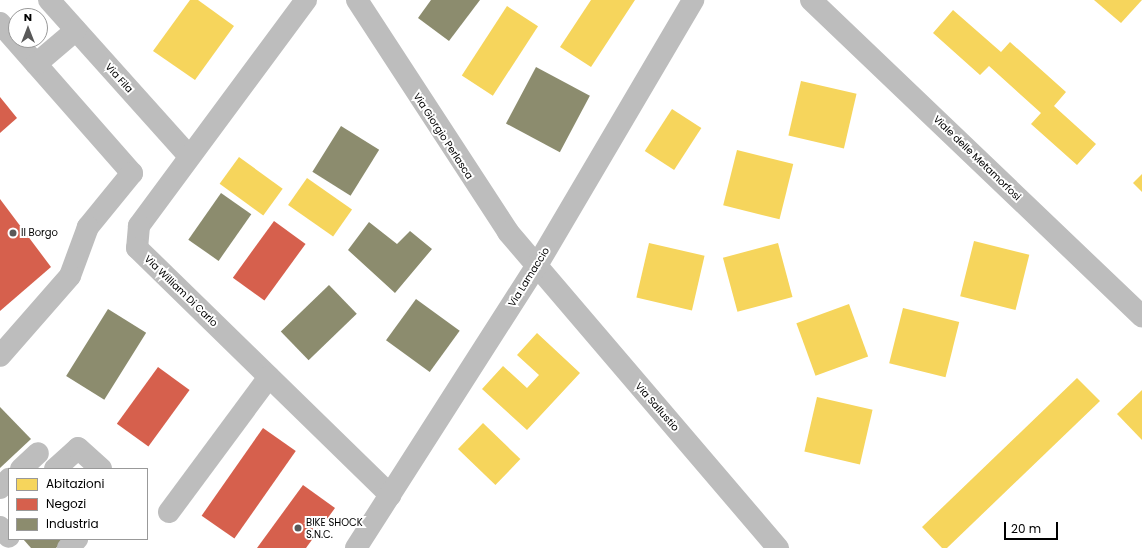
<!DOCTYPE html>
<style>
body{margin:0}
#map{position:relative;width:1142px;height:548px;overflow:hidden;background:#fff;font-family:Poppins,sans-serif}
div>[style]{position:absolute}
.homes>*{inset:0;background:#f6d55c;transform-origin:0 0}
.shops>*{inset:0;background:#d6604d;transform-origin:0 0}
.industry>*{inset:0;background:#8c8c6e;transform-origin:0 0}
.minor>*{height:22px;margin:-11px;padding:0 11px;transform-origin:11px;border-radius:11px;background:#bdbdbd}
.dots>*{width:11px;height:11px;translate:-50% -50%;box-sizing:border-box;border:2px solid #fff;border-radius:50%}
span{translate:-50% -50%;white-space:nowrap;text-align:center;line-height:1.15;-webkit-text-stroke:4px #fff;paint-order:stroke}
.street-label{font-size:10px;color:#000}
.poi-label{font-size:10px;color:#000}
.left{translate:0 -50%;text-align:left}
.legend{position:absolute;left:8px;top:468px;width:140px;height:72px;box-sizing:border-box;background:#fff;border:1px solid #999;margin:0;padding:5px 7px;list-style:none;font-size:12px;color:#000}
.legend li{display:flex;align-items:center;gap:8px;height:20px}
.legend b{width:20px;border:1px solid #999}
.north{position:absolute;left:8px;top:8px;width:40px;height:40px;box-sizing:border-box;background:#fff;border:1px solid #999;border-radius:50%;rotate:0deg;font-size:11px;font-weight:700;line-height:16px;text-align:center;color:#000}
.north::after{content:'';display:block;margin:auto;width:14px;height:18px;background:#595959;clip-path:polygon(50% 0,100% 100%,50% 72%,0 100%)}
.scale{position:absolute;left:1004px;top:522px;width:54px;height:18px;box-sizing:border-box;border:2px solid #000;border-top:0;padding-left:5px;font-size:12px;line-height:14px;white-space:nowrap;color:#000;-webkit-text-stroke:3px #fff;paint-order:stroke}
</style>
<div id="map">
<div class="homes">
<div style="clip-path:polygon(190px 0,198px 0,234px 26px,195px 80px,153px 51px)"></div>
<div style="clip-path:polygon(591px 0,635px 0,591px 67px,560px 47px)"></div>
<div style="clip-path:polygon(1094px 0,1142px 0,1121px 23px)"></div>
<div style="left:507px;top:6px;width:37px;height:83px;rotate:33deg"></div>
<div style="clip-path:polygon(953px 10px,1001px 52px,1010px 42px,1066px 92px,1054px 106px,1096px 144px,1077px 165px,1031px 124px,1041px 113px,989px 66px,980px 75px,933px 33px)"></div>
<div style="left:801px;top:81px;width:57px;height:56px;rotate:13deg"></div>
<div style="left:672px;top:109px;width:35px;height:50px;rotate:33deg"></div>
<div style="left:737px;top:150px;width:58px;height:57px;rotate:14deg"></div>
<div style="left:239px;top:157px;width:54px;height:33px;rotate:36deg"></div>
<div style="clip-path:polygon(1142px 174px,1142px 192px,1133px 183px)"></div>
<div style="left:307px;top:178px;width:55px;height:33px;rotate:35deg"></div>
<div style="left:974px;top:241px;width:57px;height:57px;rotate:14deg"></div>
<div style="left:649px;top:243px;width:57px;height:56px;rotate:13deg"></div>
<div style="left:778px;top:243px;width:56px;height:57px;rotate:75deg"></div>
<div style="left:849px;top:304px;width:56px;height:56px;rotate:70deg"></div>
<div style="left:903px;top:308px;width:58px;height:57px;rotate:14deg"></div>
<div style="clip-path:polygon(537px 333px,580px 373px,527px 430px,482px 389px,503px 366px,527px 388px,539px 375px,517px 355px)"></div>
<div style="clip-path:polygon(1077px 378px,1100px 401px,947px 548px,942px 548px,922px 527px)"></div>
<div style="clip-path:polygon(1142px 390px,1142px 440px,1117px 414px)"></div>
<div style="left:817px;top:397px;width:57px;height:56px;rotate:13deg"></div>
<div style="left:483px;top:423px;width:52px;height:36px;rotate:44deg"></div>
</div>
<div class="shops">
<div style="clip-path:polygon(0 97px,17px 118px,0 133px)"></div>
<div style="clip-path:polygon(0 199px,51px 267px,0 311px)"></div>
<div style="left:274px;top:221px;width:39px;height:70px;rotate:36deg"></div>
<div style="left:158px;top:367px;width:39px;height:70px;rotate:36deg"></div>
<div style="left:263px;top:428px;width:40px;height:107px;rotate:35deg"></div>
<div style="clip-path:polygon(303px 485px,335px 508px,306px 548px,257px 548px)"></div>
</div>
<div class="industry">
<div style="clip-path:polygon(431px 0,480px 0,449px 41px,418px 18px)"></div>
<div style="left:536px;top:67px;width:61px;height:64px;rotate:28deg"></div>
<div style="left:341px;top:126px;width:45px;height:54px;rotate:32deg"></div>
<div style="left:221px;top:193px;width:37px;height:57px;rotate:35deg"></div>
<div style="clip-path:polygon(369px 222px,397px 244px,410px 231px,432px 249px,395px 293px,348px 250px)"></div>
<div style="left:329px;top:285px;width:40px;height:67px;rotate:46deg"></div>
<div style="left:416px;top:299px;width:54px;height:51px;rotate:36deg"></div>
<div style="left:108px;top:309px;width:45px;height:79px;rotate:32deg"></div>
<div style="clip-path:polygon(0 407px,31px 439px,0 468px)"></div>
<div style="clip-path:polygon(23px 539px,65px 539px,56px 548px,31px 548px)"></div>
</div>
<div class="minor">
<div style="left:49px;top:0;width:210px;rotate:48.1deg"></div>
<div style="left:306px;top:0;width:281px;rotate:126.5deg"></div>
<div style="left:139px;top:226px;width:22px;rotate:95deg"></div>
<div style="left:137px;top:248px;width:354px;rotate:44.3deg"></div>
<div style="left:357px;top:0;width:277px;rotate:56.9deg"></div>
<div style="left:508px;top:232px;width:416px;rotate:49.5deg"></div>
<div style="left:811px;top:0;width:458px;rotate:43.7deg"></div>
<div style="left:0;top:23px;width:200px;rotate:48.7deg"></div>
<div style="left:132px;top:173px;width:70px;rotate:129.2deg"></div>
<div style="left:88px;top:227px;width:52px;rotate:110.2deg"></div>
<div style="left:70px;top:276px;width:106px;rotate:131.2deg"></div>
<div style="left:36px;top:64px;width:52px;rotate:-40.4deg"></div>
<div style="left:21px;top:469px;width:23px;rotate:-43deg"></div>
<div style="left:55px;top:469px;width:31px;rotate:-42deg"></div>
<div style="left:78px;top:448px;width:31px;rotate:42deg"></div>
<div style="left:0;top:488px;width:13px;rotate:-45deg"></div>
<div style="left:169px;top:512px;width:168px;rotate:-53.5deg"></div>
<div style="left:0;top:527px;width:13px;rotate:48deg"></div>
<div style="left:68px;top:548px;width:13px;rotate:-45deg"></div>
<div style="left:356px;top:548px;width:334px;rotate:-57.4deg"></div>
<div style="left:536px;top:267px;width:310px;rotate:-59.5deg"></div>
</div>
<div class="dots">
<div style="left:13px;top:233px;background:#595959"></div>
<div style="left:298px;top:528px;background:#595959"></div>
</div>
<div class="street-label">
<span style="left:119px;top:78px;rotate:48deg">Via Fila</span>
<span style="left:443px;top:136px;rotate:57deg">Via Giorgio Perlasca</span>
<span style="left:977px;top:158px;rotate:44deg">Viale delle Metamorfosi</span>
<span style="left:529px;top:277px;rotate:-58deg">Via Lamaccio</span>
<span style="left:181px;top:291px;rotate:44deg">Via William Di Carlo</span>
<span style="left:657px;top:407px;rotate:49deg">Via Sallustio</span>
</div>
<div class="poi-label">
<span class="left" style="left:21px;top:233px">Il Borgo</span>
<span class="left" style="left:306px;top:528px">BIKE SHOCK<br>S.N.C.</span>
</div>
<ul class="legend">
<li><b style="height:11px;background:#f6d55c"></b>Abitazioni</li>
<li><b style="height:11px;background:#d6604d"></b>Negozi</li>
<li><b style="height:11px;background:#8c8c6e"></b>Industria</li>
</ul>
<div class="north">N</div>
<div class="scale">20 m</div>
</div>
